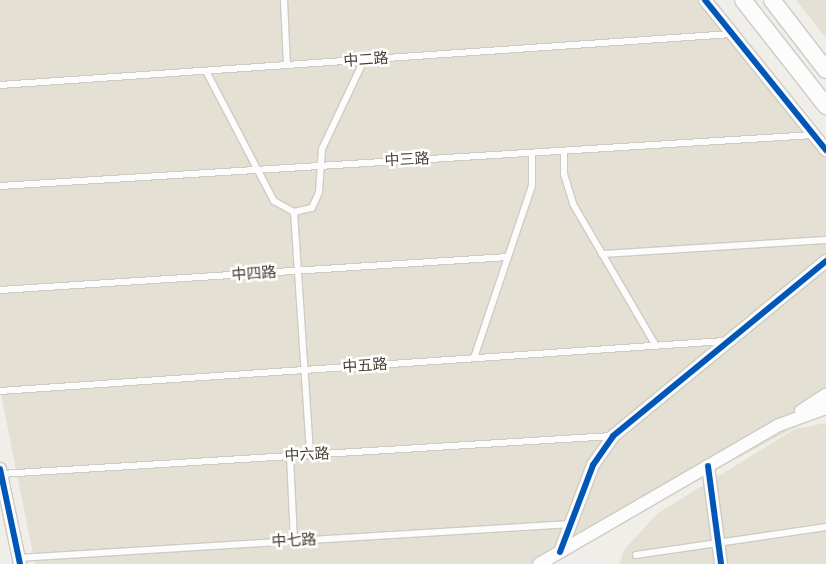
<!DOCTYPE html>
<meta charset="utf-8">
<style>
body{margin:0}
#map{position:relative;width:826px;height:564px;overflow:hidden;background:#f0eee8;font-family:"Roboto Condensed","Noto Sans SC",sans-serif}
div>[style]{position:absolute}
.residential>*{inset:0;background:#e4e0d4}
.roads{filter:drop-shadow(1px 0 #cecbc5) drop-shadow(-1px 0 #cecbc5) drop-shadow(0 1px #cecbc5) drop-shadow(0 -1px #cecbc5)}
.service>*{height:6px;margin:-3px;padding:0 3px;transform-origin:3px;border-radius:3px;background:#fdfcfc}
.minor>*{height:12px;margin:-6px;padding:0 6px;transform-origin:6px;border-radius:6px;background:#fdfcfc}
.tertiary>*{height:16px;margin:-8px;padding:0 8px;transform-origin:8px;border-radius:8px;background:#fdfcfc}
.cycleway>*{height:6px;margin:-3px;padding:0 3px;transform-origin:3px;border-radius:3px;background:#0057b8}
span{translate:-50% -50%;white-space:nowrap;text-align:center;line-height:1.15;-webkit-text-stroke:5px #fff;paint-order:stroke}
.street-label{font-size:15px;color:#453f33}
</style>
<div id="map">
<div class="residential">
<div style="clip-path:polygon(0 0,715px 0,826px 141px,826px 411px,539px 564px,35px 564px,0 389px)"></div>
<div style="clip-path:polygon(796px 0,826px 0,826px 38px)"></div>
<div style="clip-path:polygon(826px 423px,826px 564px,620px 564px,623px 551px,657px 514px,795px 429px)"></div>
</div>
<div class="roads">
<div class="service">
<div style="left:284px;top:0;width:65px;rotate:87.4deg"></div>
<div style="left:206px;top:71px;width:147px;rotate:62.4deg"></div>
<div style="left:274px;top:201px;width:23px;rotate:29deg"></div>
<div style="left:294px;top:212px;width:18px;rotate:-13deg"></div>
<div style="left:312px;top:208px;width:17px;rotate:-66deg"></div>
<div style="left:319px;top:192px;width:43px;rotate:-86deg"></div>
<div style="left:322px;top:149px;width:98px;rotate:-64.7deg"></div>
<div style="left:0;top:85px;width:734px;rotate:-3.99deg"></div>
<div style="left:564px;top:151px;width:23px;rotate:90deg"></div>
<div style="left:564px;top:174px;width:31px;rotate:73deg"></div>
<div style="left:573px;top:204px;width:164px;rotate:59.7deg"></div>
<div style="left:0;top:186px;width:815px;rotate:-3.59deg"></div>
<div style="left:294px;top:212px;width:244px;rotate:86.2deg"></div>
<div style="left:602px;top:254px;width:224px;rotate:-3.6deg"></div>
<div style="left:0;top:290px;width:509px;rotate:-3.72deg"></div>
<div style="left:474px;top:358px;width:182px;rotate:-71.4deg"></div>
<div style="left:532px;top:186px;width:33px;rotate:-90deg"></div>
<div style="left:0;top:391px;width:727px;rotate:-3.95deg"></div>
<div style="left:290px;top:456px;width:85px;rotate:87.3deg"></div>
<div style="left:1px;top:474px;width:612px;rotate:-3.56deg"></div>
<div style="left:636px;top:555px;width:192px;rotate:-8.4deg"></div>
<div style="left:18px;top:558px;width:554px;rotate:-3.52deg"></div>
</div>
<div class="minor">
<div style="left:705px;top:0;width:193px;rotate:51.1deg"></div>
<div style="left:801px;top:411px;width:30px;rotate:-33deg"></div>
<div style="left:708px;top:466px;width:99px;rotate:82.4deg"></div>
<div style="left:0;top:469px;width:97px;rotate:78.1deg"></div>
<div style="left:560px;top:552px;width:93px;rotate:-69.2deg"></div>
<div style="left:593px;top:465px;width:35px;rotate:-55deg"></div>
<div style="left:613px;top:436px;width:276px;rotate:-39.4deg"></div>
<div style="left:539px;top:564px;width:277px;rotate:-30.1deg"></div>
<div style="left:779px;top:425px;width:50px;rotate:-19.9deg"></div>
</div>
<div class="tertiary">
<div style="left:743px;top:0;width:135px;rotate:51.9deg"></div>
<div style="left:772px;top:0;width:88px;rotate:52.4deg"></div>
</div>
</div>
<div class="cycleway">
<div style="left:705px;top:0;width:193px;rotate:51.1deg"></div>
<div style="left:708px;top:466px;width:99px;rotate:82.4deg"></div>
<div style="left:0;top:469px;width:97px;rotate:78.1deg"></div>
<div style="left:560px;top:552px;width:93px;rotate:-69.2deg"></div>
<div style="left:593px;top:465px;width:35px;rotate:-55deg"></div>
<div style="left:613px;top:436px;width:276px;rotate:-39.4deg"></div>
</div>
<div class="street-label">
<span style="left:366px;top:60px;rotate:-4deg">中二路</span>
<span style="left:407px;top:160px;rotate:-3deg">中三路</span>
<span style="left:254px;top:274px;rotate:-4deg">中四路</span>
<span style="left:365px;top:366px;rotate:-4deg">中五路</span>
<span style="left:307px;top:455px;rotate:-3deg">中六路</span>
<span style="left:294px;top:541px;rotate:-3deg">中七路</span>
</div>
</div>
